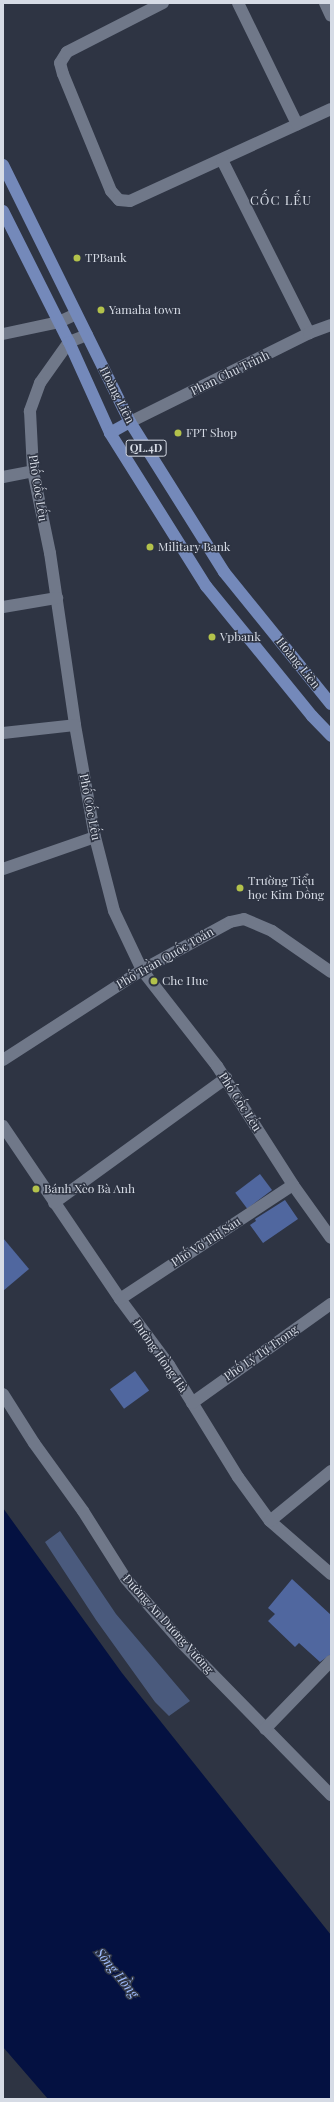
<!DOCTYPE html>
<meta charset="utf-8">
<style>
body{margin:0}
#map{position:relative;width:334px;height:2102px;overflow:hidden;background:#2e3443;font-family:"Playfair Display",serif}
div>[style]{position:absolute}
.green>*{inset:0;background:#4a5a7d}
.water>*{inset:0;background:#041141}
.building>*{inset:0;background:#50679f;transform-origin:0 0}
.minor>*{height:12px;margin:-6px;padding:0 6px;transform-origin:6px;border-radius:6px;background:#707889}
.major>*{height:12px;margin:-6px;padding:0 6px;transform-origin:6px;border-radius:6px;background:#7489ba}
.dots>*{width:11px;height:11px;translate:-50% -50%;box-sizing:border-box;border:2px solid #2e3443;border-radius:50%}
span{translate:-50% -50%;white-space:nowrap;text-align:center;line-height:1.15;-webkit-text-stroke:3px #2e3443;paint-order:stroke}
.shield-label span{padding:1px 3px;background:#2e3443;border:1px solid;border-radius:3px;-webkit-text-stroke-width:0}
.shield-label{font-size:11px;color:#d6dbe5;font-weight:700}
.poi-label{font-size:12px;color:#d6dbe5}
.left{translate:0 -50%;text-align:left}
.street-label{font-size:12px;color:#d6dbe5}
.neighbourhood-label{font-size:13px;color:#d6dbe5;letter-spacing:1px}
.water-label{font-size:13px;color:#a0bdfe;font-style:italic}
.frame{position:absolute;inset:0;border:4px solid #d6dbe5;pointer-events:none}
</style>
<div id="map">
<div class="green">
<div style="clip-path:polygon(60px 1531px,116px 1614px,190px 1701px,169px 1716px,155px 1702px,96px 1620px,45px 1542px)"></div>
</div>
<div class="water">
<div style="clip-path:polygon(3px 1508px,122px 1673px,331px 1935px,331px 2099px,48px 2099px,3px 2047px)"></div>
</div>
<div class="building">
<div style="left:260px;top:1174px;width:20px;height:31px;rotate:53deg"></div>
<div style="clip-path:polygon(285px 1200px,298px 1219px,263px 1243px,250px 1225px,256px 1221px,255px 1219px)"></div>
<div style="clip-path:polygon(3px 1238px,29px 1269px,3px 1291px)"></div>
<div style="left:135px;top:1371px;width:24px;height:31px;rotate:54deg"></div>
<div style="clip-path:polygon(292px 1579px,331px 1615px,331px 1654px,320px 1662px,299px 1643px,295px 1647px,268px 1621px,275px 1614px,268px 1608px)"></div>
</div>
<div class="minor">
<div style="left:163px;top:3px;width:108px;rotate:153deg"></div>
<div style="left:67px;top:52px;width:13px;rotate:122deg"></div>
<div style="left:60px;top:63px;width:11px;rotate:75deg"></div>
<div style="left:63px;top:74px;width:126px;rotate:67.7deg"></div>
<div style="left:111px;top:191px;width:12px;rotate:48deg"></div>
<div style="left:119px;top:200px;width:11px;rotate:5deg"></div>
<div style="left:130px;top:201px;width:221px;rotate:-24.6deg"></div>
<div style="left:238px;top:3px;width:135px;rotate:64deg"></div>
<div style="left:325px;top:3px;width:14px;rotate:65deg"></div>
<div style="left:222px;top:160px;width:194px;rotate:63.3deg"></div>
<div style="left:3px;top:334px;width:57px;rotate:-12.1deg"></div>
<div style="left:59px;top:322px;width:19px;rotate:-25deg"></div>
<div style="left:87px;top:335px;width:19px;rotate:159deg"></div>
<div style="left:69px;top:342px;width:50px;rotate:125.3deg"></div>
<div style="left:40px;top:383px;width:30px;rotate:110deg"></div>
<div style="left:30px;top:411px;width:60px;rotate:87.1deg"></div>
<div style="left:33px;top:471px;width:84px;rotate:78.3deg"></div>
<div style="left:50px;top:553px;width:174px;rotate:81.7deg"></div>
<div style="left:75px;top:725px;width:114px;rotate:79.9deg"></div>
<div style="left:95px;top:837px;width:76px;rotate:75.6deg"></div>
<div style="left:114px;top:911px;width:65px;rotate:64.6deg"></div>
<div style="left:142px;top:970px;width:122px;rotate:52deg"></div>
<div style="left:217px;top:1066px;width:141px;rotate:57.4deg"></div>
<div style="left:293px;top:1185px;width:65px;rotate:54.4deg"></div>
<div style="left:130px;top:422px;width:200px;rotate:-26.4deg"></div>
<div style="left:309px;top:333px;width:23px;rotate:-20deg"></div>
<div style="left:3px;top:477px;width:31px;rotate:-11deg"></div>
<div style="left:3px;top:607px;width:55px;rotate:-9.5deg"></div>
<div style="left:3px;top:733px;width:72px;rotate:-6.3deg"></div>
<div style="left:3px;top:869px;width:97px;rotate:-19.2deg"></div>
<div style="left:3px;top:1060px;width:166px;rotate:-32.9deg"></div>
<div style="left:142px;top:970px;width:100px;rotate:-28.6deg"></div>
<div style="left:230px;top:922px;width:14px;rotate:-12deg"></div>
<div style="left:244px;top:919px;width:30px;rotate:23deg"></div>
<div style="left:272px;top:931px;width:72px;rotate:34.8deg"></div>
<div style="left:3px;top:1126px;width:209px;rotate:55.9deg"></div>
<div style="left:120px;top:1299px;width:82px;rotate:53.4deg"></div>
<div style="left:169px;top:1365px;width:132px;rotate:58.4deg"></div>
<div style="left:238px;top:1477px;width:54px;rotate:54deg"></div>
<div style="left:270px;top:1521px;width:81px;rotate:41deg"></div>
<div style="left:54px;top:1203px;width:213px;rotate:-36deg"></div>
<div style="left:120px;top:1299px;width:207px;rotate:-33.4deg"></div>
<div style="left:3px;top:1394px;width:58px;rotate:57.7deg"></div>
<div style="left:34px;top:1443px;width:84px;rotate:54.2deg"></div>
<div style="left:83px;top:1511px;width:80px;rotate:57.7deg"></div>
<div style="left:126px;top:1579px;width:82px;rotate:48.9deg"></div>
<div style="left:180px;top:1641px;width:216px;rotate:45.6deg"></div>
<div style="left:192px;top:1403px;width:171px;rotate:-35.5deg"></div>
<div style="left:270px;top:1521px;width:79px;rotate:-39.3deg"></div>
<div style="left:265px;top:1729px;width:95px;rotate:-45.9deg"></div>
</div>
<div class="major">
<div style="left:3px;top:165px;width:287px;rotate:63.7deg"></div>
<div style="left:130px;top:422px;width:177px;rotate:57.9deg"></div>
<div style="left:224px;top:572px;width:170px;rotate:51deg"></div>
<div style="left:3px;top:211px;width:147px;rotate:63.3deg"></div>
<div style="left:69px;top:342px;width:100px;rotate:65.7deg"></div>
<div style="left:110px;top:433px;width:181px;rotate:57.9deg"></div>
<div style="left:206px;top:586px;width:168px;rotate:50.8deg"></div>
<div style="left:312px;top:716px;width:28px;rotate:46deg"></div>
<div style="left:110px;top:433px;width:23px;rotate:-29deg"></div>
</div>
<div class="dots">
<div style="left:77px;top:258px;background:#b3c24b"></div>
<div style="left:101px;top:310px;background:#b3c24b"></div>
<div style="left:178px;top:433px;background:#b3c24b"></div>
<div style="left:150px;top:547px;background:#b3c24b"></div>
<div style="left:212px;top:637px;background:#b3c24b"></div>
<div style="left:240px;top:888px;background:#b3c24b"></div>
<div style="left:154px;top:981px;background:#b3c24b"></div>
<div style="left:36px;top:1189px;background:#b3c24b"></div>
</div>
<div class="shield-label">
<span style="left:146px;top:448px">QL.4D</span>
</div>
<div class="poi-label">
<span class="left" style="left:85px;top:258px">TPBank</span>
<span class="left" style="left:109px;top:310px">Yamaha town</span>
<span class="left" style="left:186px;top:433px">FPT Shop</span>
<span class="left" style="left:158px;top:547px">Military Bank</span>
<span class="left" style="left:220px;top:637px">Vpbank</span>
<span class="left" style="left:248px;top:888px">Trường Tiểu<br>học Kim Đồng</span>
<span class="left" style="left:162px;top:981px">Che Hue</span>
<span class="left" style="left:44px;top:1189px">Bánh Xèo Bà Anh</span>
</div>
<div class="street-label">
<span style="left:230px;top:373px;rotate:-26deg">Phan Chu Trinh</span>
<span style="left:117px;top:395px;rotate:63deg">Hoàng Liên</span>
<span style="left:38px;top:488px;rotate:81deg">Phố Cốc Lếu</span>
<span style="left:298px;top:663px;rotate:51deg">Hoàng Liên</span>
<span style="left:90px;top:807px;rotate:79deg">Phố Cốc Lếu</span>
<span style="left:165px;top:958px;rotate:-30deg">Phố Trần Quốc Toản</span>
<span style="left:240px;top:1102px;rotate:57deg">Phố Cốc Lếu</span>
<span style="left:206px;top:1242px;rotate:-33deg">Phố Võ Thị Sáu</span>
<span style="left:261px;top:1353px;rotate:-35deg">Phố Lý Tự Trọng</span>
<span style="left:160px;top:1356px;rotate:55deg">Đường Hồng Hà</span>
<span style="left:168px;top:1624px;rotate:48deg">Đường An Dương Vương</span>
</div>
<div class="neighbourhood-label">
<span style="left:281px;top:200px">CỐC LẾU</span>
</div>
<div class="water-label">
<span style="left:117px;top:1973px;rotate:51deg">Sông Hồng</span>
</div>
<div class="frame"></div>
</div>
